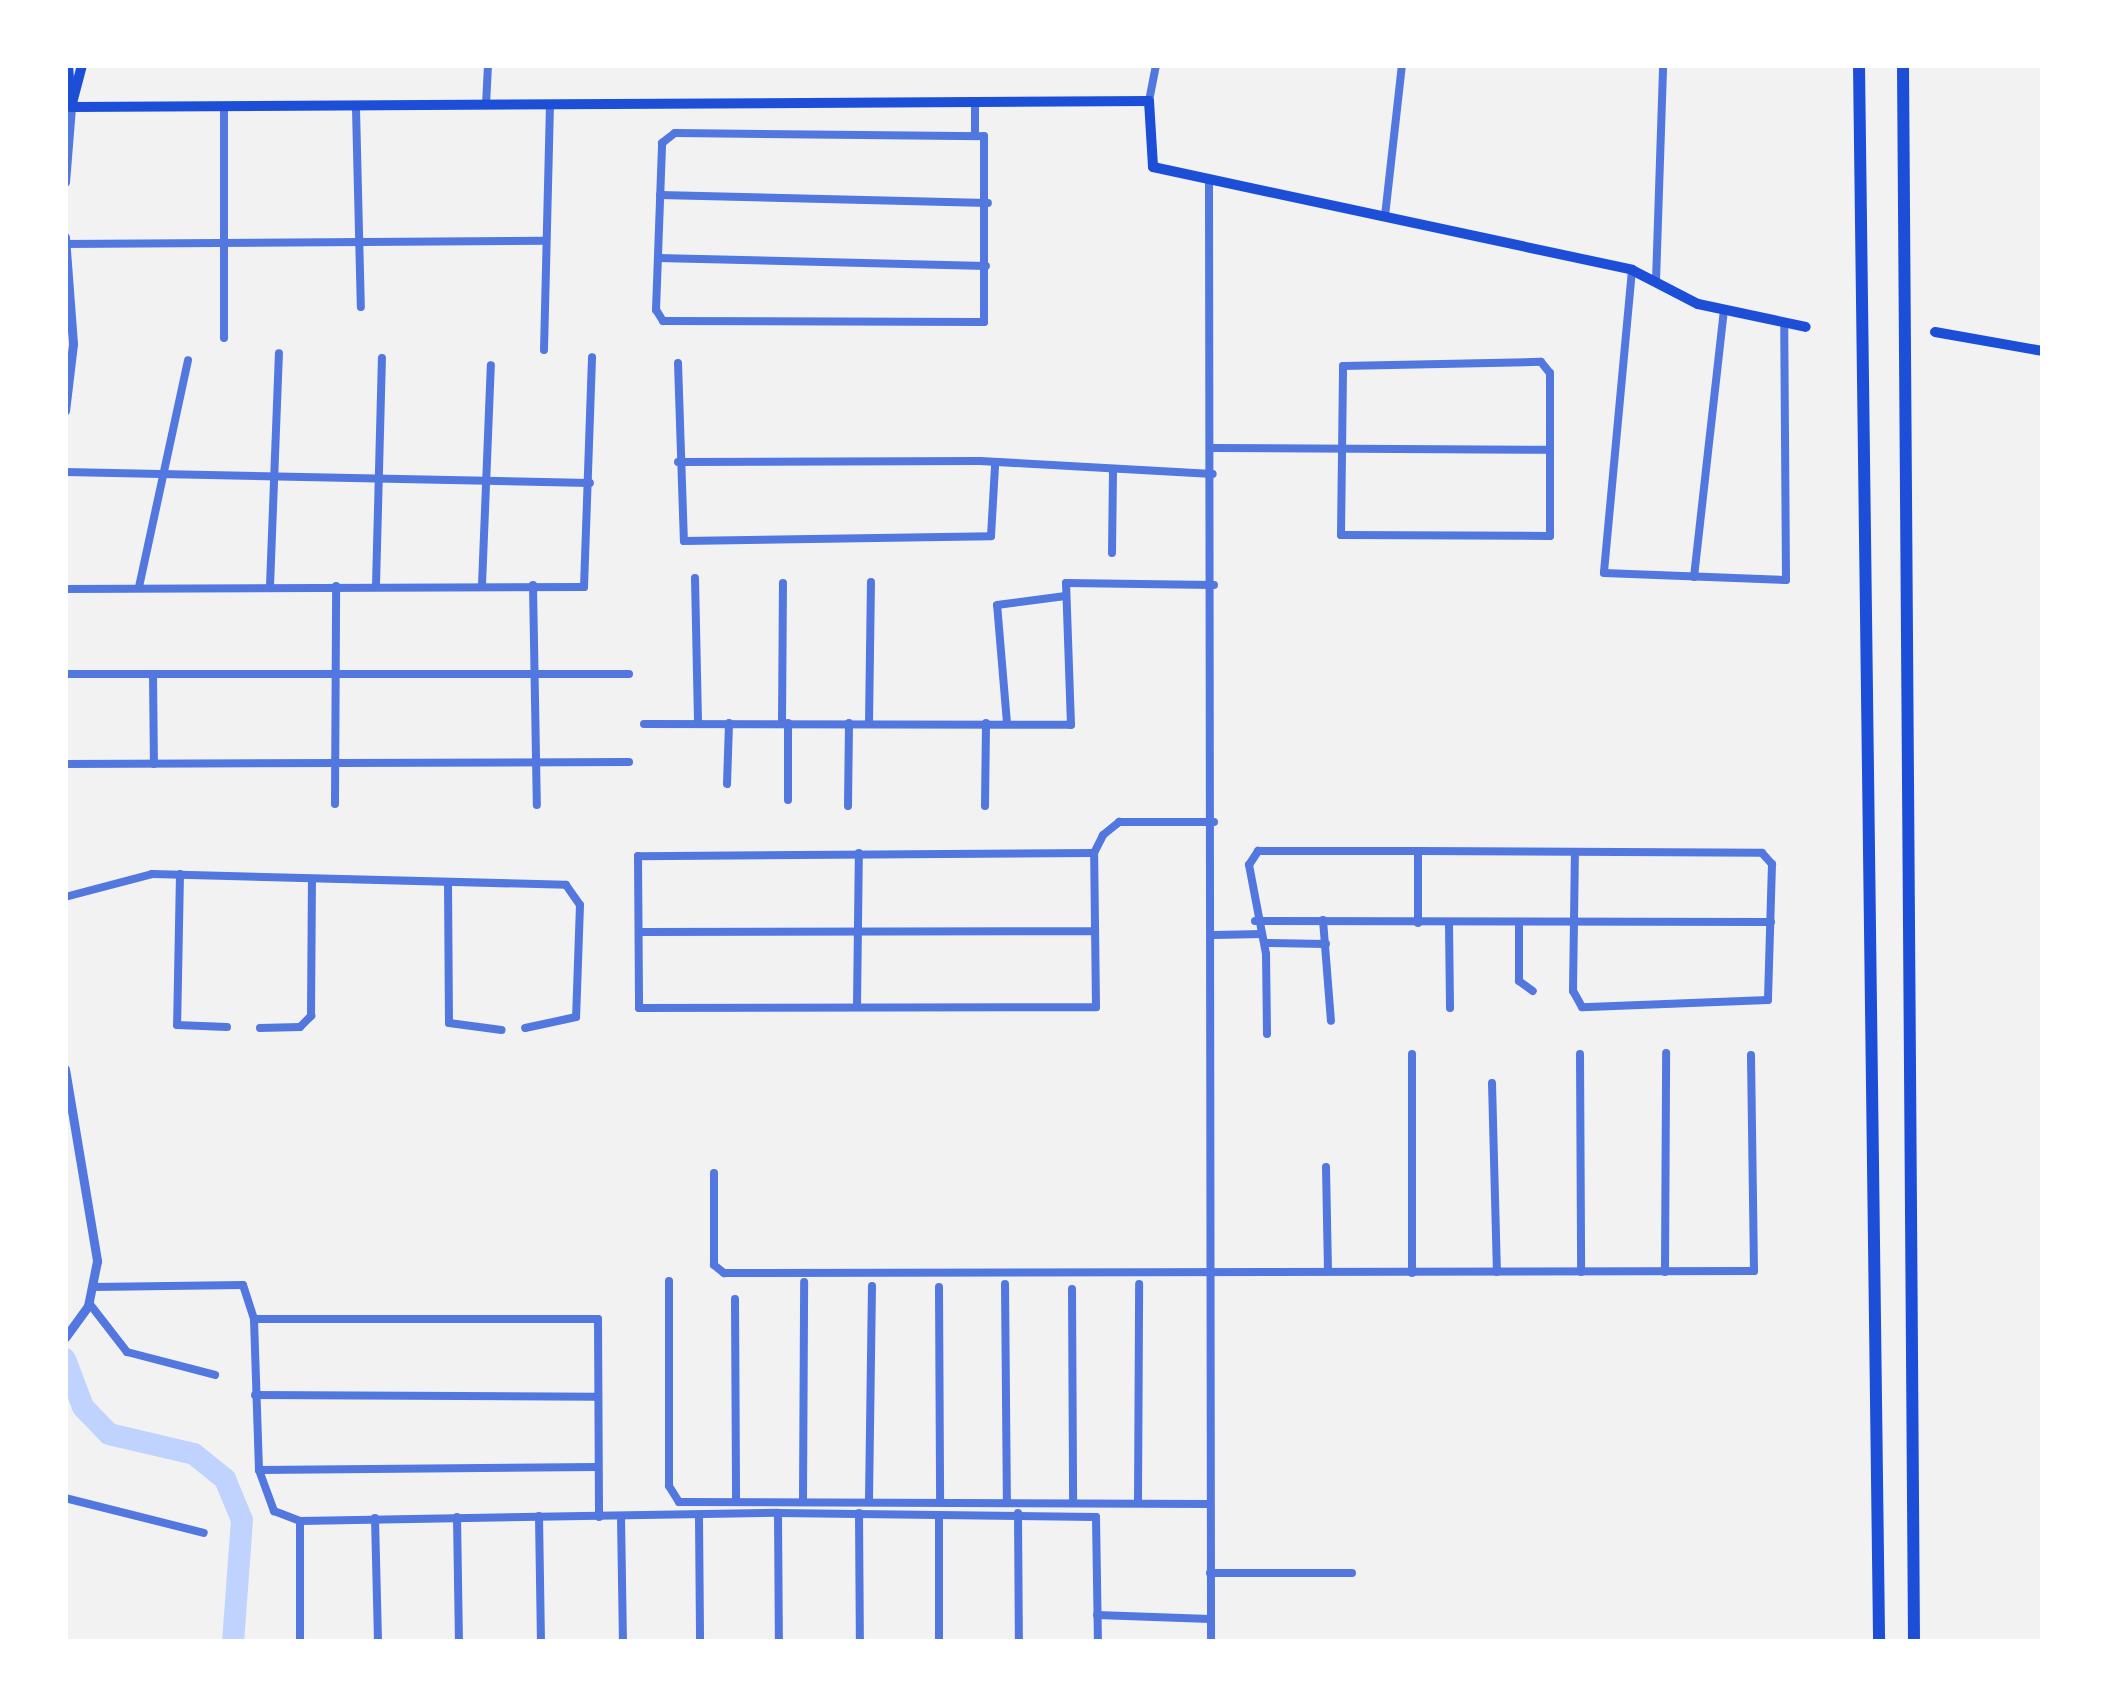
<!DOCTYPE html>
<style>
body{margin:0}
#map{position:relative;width:2108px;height:1707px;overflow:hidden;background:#f2f2f2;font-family:"Titillium Web",sans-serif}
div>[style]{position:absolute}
.river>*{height:22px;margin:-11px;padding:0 11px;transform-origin:11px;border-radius:11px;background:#bfd3fe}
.minor>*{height:8px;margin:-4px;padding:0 4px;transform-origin:4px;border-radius:4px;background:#5277de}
.tertiary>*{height:9px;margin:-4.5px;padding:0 4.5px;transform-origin:4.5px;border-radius:4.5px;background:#5277de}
.secondary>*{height:10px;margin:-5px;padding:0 5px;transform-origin:5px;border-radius:5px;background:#1d4ed8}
.motorway>*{height:12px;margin:-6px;padding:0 6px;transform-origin:6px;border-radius:6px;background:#1d4ed8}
span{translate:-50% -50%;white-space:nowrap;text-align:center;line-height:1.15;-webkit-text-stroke:10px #fff;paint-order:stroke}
.frame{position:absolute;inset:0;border:68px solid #fff;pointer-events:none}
</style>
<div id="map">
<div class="river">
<div style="left:65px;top:1359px;width:51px;rotate:69.4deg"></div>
<div style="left:83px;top:1407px;width:37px;rotate:46deg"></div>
<div style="left:109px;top:1434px;width:87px;rotate:13.2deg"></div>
<div style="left:194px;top:1454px;width:40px;rotate:39deg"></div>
<div style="left:225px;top:1479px;width:44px;rotate:67.5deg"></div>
<div style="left:242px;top:1520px;width:122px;rotate:94.2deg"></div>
</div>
<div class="minor">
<div style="left:1149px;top:101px;width:37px;rotate:-79deg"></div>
<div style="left:486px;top:105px;width:40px;rotate:-87.1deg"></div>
<div style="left:975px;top:105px;width:30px;rotate:90deg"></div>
<div style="left:356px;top:109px;width:198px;rotate:88.6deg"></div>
<div style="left:675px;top:133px;width:309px;rotate:0.6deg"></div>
<div style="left:984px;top:136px;width:186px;rotate:90deg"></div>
<div style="left:984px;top:322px;width:321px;rotate:-179.8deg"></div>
<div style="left:663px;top:321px;width:13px;rotate:-122deg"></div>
<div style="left:656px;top:310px;width:167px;rotate:-87.9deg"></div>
<div style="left:662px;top:143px;width:16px;rotate:-38deg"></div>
<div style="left:1209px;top:181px;width:1461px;rotate:89.92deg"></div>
<div style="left:660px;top:195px;width:328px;rotate:1.4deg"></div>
<div style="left:1385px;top:216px;width:152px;rotate:-83.6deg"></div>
<div style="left:65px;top:244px;width:481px;rotate:-0.4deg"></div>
<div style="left:658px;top:258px;width:328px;rotate:1.4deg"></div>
<div style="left:1632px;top:270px;width:304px;rotate:95.3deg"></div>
<div style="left:1604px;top:573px;width:182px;rotate:2.2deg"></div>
<div style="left:1786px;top:580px;width:256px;rotate:-90.4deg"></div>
<div style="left:1656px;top:281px;width:216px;rotate:-88.1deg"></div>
<div style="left:224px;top:338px;width:229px;rotate:-90deg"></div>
<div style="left:544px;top:350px;width:243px;rotate:-88.6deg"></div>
<div style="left:1541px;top:362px;width:14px;rotate:51deg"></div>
<div style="left:1550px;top:373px;width:163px;rotate:90deg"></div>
<div style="left:1550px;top:536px;width:209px;rotate:-179.7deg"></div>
<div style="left:1341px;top:535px;width:169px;rotate:-89.3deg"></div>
<div style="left:1343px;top:366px;width:198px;rotate:-1.2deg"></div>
<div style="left:678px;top:363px;width:178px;rotate:88.1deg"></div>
<div style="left:684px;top:541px;width:307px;rotate:-0.9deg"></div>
<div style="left:991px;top:536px;width:70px;rotate:-86.7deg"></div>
<div style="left:1213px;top:448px;width:337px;rotate:0.3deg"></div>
<div style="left:678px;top:462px;width:302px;rotate:-0.2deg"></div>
<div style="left:980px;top:461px;width:233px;rotate:3.2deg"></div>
<div style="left:65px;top:472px;width:525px;rotate:1.2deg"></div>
<div style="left:1112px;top:553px;width:84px;rotate:-89.3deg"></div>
<div style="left:1694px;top:577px;width:268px;rotate:-83.6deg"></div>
<div style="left:695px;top:578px;width:145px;rotate:88.8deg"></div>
<div style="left:376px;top:585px;width:227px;rotate:-88.5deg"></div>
<div style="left:482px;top:585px;width:220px;rotate:-87.7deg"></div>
<div style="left:533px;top:585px;width:220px;rotate:89deg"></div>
<div style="left:270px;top:586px;width:233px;rotate:-87.8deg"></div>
<div style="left:139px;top:587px;width:232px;rotate:-77.8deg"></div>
<div style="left:65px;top:589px;width:519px;rotate:-0.22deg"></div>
<div style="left:584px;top:587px;width:230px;rotate:-88deg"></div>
<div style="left:65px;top:674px;width:564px"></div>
<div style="left:153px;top:674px;width:90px;rotate:89.4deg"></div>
<div style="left:782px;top:723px;width:140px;rotate:-89.6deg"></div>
<div style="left:869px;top:723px;width:141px;rotate:-89.2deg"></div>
<div style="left:1007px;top:723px;width:118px;rotate:-94.8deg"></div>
<div style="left:997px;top:605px;width:69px;rotate:-7.5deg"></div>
<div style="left:644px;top:724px;width:427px;rotate:0.1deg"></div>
<div style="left:1071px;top:725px;width:142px;rotate:-92deg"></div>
<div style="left:1066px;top:583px;width:148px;rotate:0.8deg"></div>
<div style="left:65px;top:764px;width:564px;rotate:-0.2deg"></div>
<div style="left:727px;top:784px;width:61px;rotate:-88.1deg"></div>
<div style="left:788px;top:800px;width:77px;rotate:-90deg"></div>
<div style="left:335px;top:804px;width:218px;rotate:-89.7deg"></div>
<div style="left:848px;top:806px;width:83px;rotate:-89.3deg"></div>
<div style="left:985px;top:806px;width:83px;rotate:-89.3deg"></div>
<div style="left:1418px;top:851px;width:72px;rotate:90deg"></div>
<div style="left:1094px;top:853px;width:456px;rotate:179.6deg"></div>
<div style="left:638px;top:856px;width:152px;rotate:89.6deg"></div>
<div style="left:639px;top:1008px;width:457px;rotate:-0.1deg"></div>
<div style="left:1096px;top:1007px;width:154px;rotate:-90.7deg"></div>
<div style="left:1094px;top:853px;width:20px;rotate:-63deg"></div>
<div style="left:1103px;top:835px;width:21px;rotate:-39deg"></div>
<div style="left:1119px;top:822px;width:95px"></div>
<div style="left:180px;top:874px;width:151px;rotate:91.1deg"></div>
<div style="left:177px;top:1025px;width:50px;rotate:2.3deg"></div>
<div style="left:448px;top:882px;width:141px;rotate:89.6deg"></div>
<div style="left:449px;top:1023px;width:53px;rotate:7.5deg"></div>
<div style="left:65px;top:897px;width:90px;rotate:-14.8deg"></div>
<div style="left:152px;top:874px;width:414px;rotate:1.5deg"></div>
<div style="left:566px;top:885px;width:24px;rotate:55deg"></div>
<div style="left:580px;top:905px;width:112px;rotate:92deg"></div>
<div style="left:576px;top:1017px;width:52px;rotate:167.8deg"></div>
<div style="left:1323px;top:920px;width:101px;rotate:85.5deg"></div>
<div style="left:1255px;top:921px;width:516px;rotate:0.11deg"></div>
<div style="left:1449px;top:924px;width:84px;rotate:89.3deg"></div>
<div style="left:1519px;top:925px;width:56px;rotate:90deg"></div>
<div style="left:1519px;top:981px;width:17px;rotate:36deg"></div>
<div style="left:639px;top:932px;width:456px;rotate:-0.1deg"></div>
<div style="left:1214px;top:935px;width:48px;rotate:-1.2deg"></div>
<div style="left:1265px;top:943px;width:61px;rotate:0.9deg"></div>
<div style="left:857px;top:1006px;width:153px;rotate:-89.3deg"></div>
<div style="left:260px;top:1028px;width:40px;rotate:-1.4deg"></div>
<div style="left:300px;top:1027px;width:16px;rotate:-45deg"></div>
<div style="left:311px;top:1016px;width:136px;rotate:-89.6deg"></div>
<div style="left:1267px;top:1034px;width:80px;rotate:-90.7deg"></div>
<div style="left:1266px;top:954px;width:91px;rotate:-100.8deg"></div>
<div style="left:1249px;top:865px;width:17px;rotate:-57deg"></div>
<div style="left:1258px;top:851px;width:160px"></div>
<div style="left:1418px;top:851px;width:344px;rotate:0.3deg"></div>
<div style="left:1762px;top:853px;width:15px;rotate:48deg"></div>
<div style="left:1772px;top:864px;width:136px;rotate:91.7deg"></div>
<div style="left:1768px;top:1000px;width:186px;rotate:177.8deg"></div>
<div style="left:1582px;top:1007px;width:18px;rotate:-119deg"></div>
<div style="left:1573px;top:991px;width:139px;rotate:-89.2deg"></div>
<div style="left:1580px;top:1054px;width:218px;rotate:89.7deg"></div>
<div style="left:1492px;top:1083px;width:189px;rotate:88.5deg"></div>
<div style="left:1326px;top:1167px;width:103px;rotate:88.9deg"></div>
<div style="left:714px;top:1173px;width:92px;rotate:90deg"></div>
<div style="left:714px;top:1265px;width:13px;rotate:39deg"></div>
<div style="left:724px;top:1273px;width:1030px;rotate:-0.11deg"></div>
<div style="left:1754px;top:1271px;width:216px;rotate:-90.8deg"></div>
<div style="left:1665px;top:1272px;width:219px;rotate:-89.7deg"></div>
<div style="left:1412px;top:1273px;width:219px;rotate:-90deg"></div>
<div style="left:669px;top:1281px;width:205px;rotate:90deg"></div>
<div style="left:669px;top:1486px;width:19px;rotate:58deg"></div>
<div style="left:679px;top:1502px;width:530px;rotate:0.22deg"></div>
<div style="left:1005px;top:1284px;width:216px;rotate:89.5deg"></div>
<div style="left:93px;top:1287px;width:150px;rotate:-0.8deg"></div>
<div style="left:243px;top:1285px;width:36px;rotate:72deg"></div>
<div style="left:939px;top:1287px;width:213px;rotate:89.7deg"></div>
<div style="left:1072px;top:1289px;width:212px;rotate:89.7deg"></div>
<div style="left:735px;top:1299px;width:203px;rotate:89.7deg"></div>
<div style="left:89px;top:1303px;width:62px;rotate:52.2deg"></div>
<div style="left:127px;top:1352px;width:91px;rotate:14.6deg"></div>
<div style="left:255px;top:1395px;width:343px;rotate:0.3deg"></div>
<div style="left:598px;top:1467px;width:339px;rotate:179.5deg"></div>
<div style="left:259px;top:1470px;width:151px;rotate:-91.9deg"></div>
<div style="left:254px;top:1319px;width:344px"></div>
<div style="left:598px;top:1319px;width:198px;rotate:89.7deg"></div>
<div style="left:259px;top:1470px;width:44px;rotate:69.9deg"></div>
<div style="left:274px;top:1511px;width:28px;rotate:21deg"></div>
<div style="left:300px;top:1521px;width:478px;rotate:-1deg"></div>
<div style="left:778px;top:1513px;width:129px;rotate:89.6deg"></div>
<div style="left:65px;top:1498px;width:143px;rotate:14.1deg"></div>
<div style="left:869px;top:1500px;width:214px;rotate:-89.2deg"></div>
<div style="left:803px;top:1501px;width:219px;rotate:-89.7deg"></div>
<div style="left:1138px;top:1502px;width:218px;rotate:-89.7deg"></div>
<div style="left:778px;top:1513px;width:318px;rotate:0.7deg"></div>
<div style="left:1096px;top:1517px;width:125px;rotate:89.1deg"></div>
<div style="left:859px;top:1513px;width:129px;rotate:89.6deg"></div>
<div style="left:1018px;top:1513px;width:129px;rotate:89.6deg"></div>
<div style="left:539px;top:1516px;width:126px;rotate:89.1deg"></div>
<div style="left:457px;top:1517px;width:125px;rotate:89.1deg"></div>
<div style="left:621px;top:1517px;width:125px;rotate:89.1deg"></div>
<div style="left:375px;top:1518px;width:124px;rotate:88.6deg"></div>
<div style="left:699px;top:1518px;width:124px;rotate:89.5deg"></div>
<div style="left:1210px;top:1573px;width:142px"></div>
<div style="left:1097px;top:1615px;width:113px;rotate:2deg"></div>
<div style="left:300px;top:1642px;width:121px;rotate:-90deg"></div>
<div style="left:939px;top:1642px;width:127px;rotate:-90deg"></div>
</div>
<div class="tertiary">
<div style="left:65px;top:182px;width:75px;rotate:-85.4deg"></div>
<div style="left:65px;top:237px;width:107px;rotate:85.7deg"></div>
<div style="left:73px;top:344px;width:67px;rotate:96.8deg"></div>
<div style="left:65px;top:1069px;width:195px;rotate:80.5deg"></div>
<div style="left:97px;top:1261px;width:46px;rotate:101.3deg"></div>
<div style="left:88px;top:1306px;width:39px;rotate:126deg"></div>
</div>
<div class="secondary">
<div style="left:68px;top:65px;width:41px;rotate:85.8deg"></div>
<div style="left:71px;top:107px;width:1078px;rotate:-0.32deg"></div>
<div style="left:1149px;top:101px;width:66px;rotate:86.5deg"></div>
<div style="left:1153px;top:167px;width:490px;rotate:12.1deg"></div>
<div style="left:1632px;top:270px;width:74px;rotate:27.3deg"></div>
<div style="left:1698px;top:304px;width:110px;rotate:12deg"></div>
<div style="left:71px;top:107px;width:43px;rotate:-75.3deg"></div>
<div style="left:1935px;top:332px;width:110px;rotate:10deg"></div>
</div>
<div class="motorway">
<div style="left:1859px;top:65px;width:1577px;rotate:89.27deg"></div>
<div style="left:1903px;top:65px;width:1577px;rotate:89.6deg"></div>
</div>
<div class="frame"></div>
</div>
